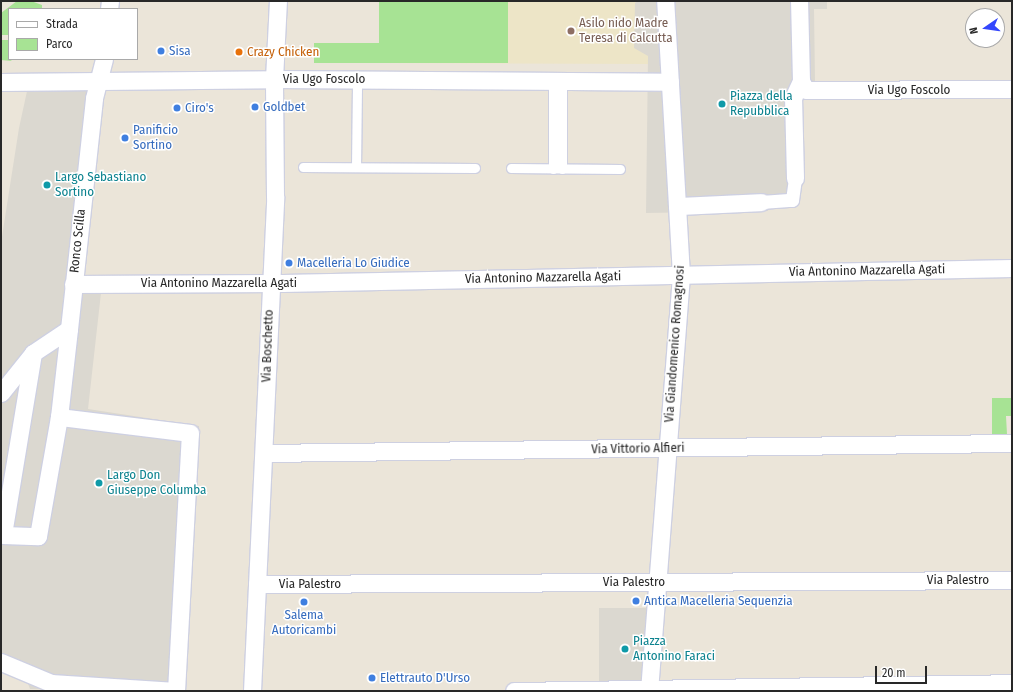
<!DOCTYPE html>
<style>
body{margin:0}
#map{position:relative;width:1013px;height:692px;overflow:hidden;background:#ebe5d9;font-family:"Fira Sans Condensed",sans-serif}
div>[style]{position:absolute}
.education>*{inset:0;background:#ede5c7}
.green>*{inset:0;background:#a7e394}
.plaza>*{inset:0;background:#dbd8d0;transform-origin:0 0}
.roads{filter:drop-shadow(1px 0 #ced0e1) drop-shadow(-1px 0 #ced0e1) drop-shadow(0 1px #ced0e1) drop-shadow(0 -1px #ced0e1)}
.service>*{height:9px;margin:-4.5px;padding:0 4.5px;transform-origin:4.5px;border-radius:4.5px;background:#fff}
.pedestrian>*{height:13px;margin:-6.5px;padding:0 6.5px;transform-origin:6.5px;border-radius:6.5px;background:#fff}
.minor>*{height:17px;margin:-8.5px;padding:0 8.5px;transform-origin:8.5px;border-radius:8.5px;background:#fff}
.dots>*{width:11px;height:11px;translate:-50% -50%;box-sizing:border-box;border:2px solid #fff;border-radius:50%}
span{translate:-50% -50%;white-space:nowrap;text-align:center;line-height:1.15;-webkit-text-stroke:3px #fff;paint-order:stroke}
.education-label{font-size:13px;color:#785e54}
.left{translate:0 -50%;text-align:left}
.shop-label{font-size:13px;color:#366cbe}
.food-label{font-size:13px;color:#c56008}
.street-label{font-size:13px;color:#282828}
.culture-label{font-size:13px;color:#0d838f}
.frame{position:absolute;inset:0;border:2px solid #282828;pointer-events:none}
.legend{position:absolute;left:8px;top:8px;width:130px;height:52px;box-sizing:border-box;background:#fff;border:1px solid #a9a9a9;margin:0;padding:5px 7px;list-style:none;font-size:12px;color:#282828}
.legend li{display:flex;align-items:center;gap:8px;height:20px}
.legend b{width:20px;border:1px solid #a9a9a9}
.north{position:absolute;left:965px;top:8px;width:40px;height:40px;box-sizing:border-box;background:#fff;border:1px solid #a9a9a9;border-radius:50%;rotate:257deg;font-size:11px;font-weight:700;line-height:16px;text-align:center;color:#282828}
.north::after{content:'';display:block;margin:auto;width:14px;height:18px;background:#3446fc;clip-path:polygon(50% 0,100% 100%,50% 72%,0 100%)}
.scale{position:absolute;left:875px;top:666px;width:52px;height:18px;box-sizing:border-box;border:2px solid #282828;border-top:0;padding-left:5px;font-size:12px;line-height:14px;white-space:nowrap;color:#282828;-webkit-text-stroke:3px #fff;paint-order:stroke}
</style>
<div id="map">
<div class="education">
<div style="clip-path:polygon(383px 1px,638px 1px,635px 3px,648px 56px,648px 64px,382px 63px)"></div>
</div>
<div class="green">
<div style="clip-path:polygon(17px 1px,31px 1px,42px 5px,42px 9px,9px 9px,9px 35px,1px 35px,1px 13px)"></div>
<div style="clip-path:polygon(379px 1px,508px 1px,508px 63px,314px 63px,314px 43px,379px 43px)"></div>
<div style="clip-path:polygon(1px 40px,9px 40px,9px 59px,12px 61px,1px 60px)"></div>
<div style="clip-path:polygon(992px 398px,1012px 398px,1012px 416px,1006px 416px,1007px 434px,992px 434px)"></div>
</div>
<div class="plaza">
<div style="clip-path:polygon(638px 1px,827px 1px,827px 9px,814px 9px,815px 81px,797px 99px,795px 192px,767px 204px,768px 211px,646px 213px,648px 56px,634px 48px,635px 3px)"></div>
<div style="clip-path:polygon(98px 81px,74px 284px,102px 284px,88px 409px,199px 426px,186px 691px,30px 689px,27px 681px,1px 672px,1px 243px,19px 128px,29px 82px)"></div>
<div style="left:599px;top:608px;width:48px;height:81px"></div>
</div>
<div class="roads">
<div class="service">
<div style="left:303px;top:167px;width:172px;rotate:0.3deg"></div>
<div style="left:356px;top:167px;width:88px;rotate:-89.3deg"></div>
<div style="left:511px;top:168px;width:109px;rotate:0.5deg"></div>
<div style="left:553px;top:169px;width:88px;rotate:-90deg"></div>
<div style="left:562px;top:169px;width:88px;rotate:-90deg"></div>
</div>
<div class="pedestrian">
<div style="left:761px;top:202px;width:31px;rotate:-4deg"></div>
<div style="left:792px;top:200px;width:22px;rotate:-82deg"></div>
</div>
<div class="minor">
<div style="left:109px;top:9px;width:8px;rotate:-83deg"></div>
<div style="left:801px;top:81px;width:10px;rotate:61deg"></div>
<div style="left:806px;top:90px;width:206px;rotate:-0.3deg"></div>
<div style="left:1px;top:82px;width:273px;rotate:-0.6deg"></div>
<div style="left:274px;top:79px;width:396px;rotate:0.4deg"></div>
<div style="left:795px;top:178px;width:80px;rotate:-91.4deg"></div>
<div style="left:793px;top:98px;width:19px;rotate:-65deg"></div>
<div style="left:801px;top:81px;width:80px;rotate:-91.4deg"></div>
<div style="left:677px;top:206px;width:84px;rotate:-2.7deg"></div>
<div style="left:73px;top:284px;width:209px;rotate:-0.3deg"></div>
<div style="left:282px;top:283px;width:730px;rotate:-1.18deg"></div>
<div style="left:33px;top:353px;width:184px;rotate:99.4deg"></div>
<div style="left:3px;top:535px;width:35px;rotate:2deg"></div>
<div style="left:38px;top:536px;width:121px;rotate:-80deg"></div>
<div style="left:59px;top:417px;width:89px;rotate:-83.5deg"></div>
<div style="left:1px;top:393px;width:51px;rotate:-51.3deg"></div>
<div style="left:33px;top:353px;width:43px;rotate:-33.7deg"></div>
<div style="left:69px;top:329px;width:232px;rotate:-83.8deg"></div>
<div style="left:94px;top:98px;width:40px;rotate:-75.6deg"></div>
<div style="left:264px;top:453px;width:748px;rotate:-0.77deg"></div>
<div style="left:257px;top:584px;width:755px;rotate:-0.3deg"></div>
<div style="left:1px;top:662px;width:54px;rotate:22.8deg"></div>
<div style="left:51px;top:683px;width:125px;rotate:3.7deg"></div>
<div style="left:176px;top:691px;width:258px;rotate:-86.9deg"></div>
<div style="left:190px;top:433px;width:132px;rotate:-173deg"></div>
<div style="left:252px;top:691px;width:495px;rotate:-87.3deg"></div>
<div style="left:275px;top:197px;width:118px;rotate:-90.5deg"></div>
<div style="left:274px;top:79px;width:78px;rotate:-87.1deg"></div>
<div style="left:514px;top:691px;width:498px;rotate:-0.9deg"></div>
<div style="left:649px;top:691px;width:417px;rotate:-85.6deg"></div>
<div style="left:681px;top:275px;width:274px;rotate:-93.3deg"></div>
</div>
</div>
<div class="dots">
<div style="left:571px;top:31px;background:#8d6e63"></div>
<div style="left:161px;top:51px;background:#3f7fe0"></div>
<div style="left:239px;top:52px;background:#e8710a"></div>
<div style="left:722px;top:104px;background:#0f9aa8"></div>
<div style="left:255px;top:107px;background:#3f7fe0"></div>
<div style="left:177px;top:108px;background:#3f7fe0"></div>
<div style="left:125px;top:138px;background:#3f7fe0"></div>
<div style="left:47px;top:185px;background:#0f9aa8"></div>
<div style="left:289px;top:263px;background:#3f7fe0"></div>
<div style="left:99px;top:483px;background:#0f9aa8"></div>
<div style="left:636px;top:601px;background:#3f7fe0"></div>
<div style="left:304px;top:602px;background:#3f7fe0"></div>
<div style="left:625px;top:649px;background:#0f9aa8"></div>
<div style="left:372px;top:678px;background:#3f7fe0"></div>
</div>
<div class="education-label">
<span class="left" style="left:579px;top:31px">Asilo nido Madre<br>Teresa di Calcutta</span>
</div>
<div class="shop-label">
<span class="left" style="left:169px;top:51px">Sisa</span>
<span class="left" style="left:263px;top:107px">Goldbet</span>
<span class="left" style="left:185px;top:108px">Ciro's</span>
<span class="left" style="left:133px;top:138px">Panificio<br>Sortino</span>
<span class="left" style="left:297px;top:263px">Macelleria Lo Giudice</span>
<span class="left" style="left:644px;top:601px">Antica Macelleria Sequenzia</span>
<span style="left:304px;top:623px">Salema<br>Autoricambi</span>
<span class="left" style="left:380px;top:678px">Elettrauto D'Urso</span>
</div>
<div class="food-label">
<span class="left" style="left:247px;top:52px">Crazy Chicken</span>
</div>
<div class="street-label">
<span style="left:324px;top:79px">Via Ugo Foscolo</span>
<span style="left:909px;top:90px">Via Ugo Foscolo</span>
<span style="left:78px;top:241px;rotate:-84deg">Ronco Scilla</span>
<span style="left:867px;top:271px;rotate:-1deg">Via Antonino Mazzarella Agati</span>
<span style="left:543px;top:278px;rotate:-1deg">Via Antonino Mazzarella Agati</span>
<span style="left:219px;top:283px">Via Antonino Mazzarella Agati</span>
<span style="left:675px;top:344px;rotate:-86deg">Via Giandomenico Romagnosi</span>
<span style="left:268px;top:346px;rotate:-88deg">Via Boschetto</span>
<span style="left:638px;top:449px;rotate:-1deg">Via Vittorio Alfieri</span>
<span style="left:958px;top:580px">Via Palestro</span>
<span style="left:634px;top:582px">Via Palestro</span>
<span style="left:310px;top:584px">Via Palestro</span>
</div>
<div class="culture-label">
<span class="left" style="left:730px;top:104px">Piazza della<br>Repubblica</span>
<span class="left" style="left:55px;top:185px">Largo Sebastiano<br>Sortino</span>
<span class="left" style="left:107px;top:483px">Largo Don<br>Giuseppe Columba</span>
<span class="left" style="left:633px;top:649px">Piazza<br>Antonino Faraci</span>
</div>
<div class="frame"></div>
<ul class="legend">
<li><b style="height:5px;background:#fff"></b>Strada</li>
<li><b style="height:11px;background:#a7e394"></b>Parco</li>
</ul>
<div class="north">N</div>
<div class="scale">20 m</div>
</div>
